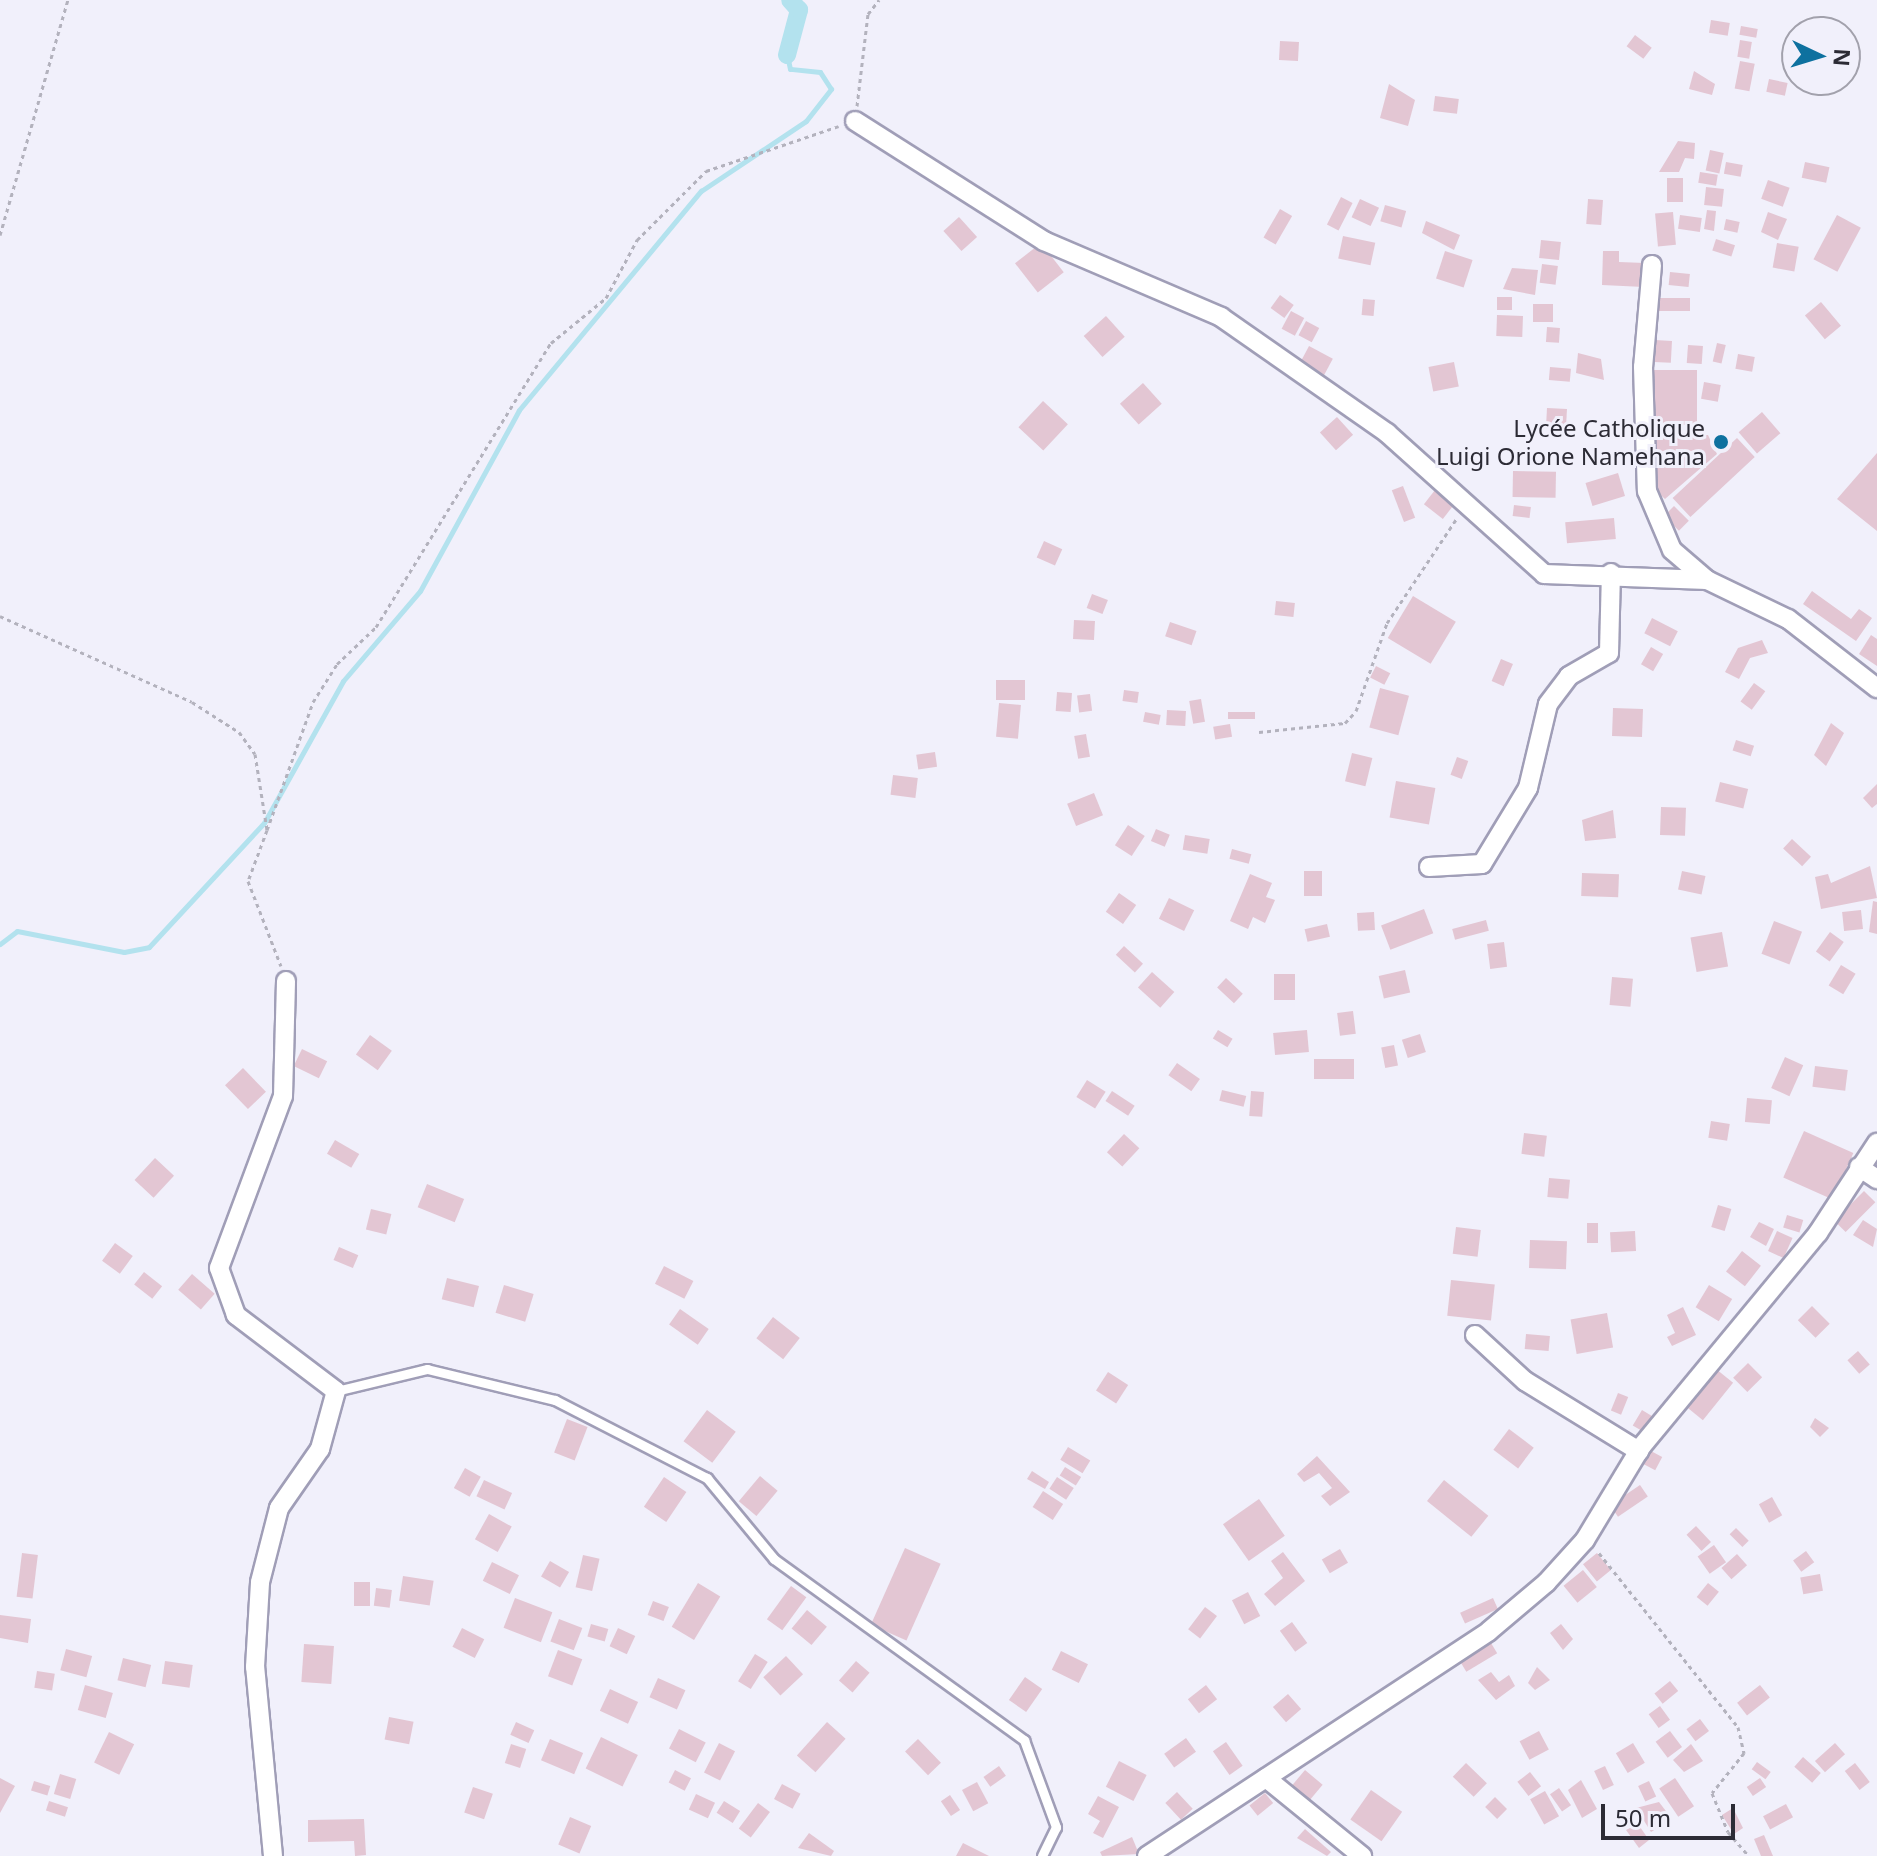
<!DOCTYPE html>
<meta charset="utf-8">
<style>
body{margin:0}
#map{position:relative;width:1877px;height:1856px;overflow:hidden;background:#f1f0fb;font-family:"Noto Sans",sans-serif}
div>[style]{position:absolute}
.stream>*{height:5px;margin:-2.5px;padding:0 2.5px;transform-origin:2.5px;border-radius:2.5px;background:#b3e2ee}
.canal>*{height:18px;margin:-9px;padding:0 9px;transform-origin:9px;border-radius:9px;background:#b3e2ee}
.building>*{inset:0;background:#e3c6d3;transform-origin:0 0}
.path>*{height:3px;margin-top:-1.5px;transform-origin:0;background:repeating-linear-gradient(90deg,#b3b2bd 0 4px,transparent 0 8px)}
.roads{filter:drop-shadow(2px 0 #a09eb7) drop-shadow(-2px 0 #a09eb7) drop-shadow(0 2px #a09eb7) drop-shadow(0 -2px #a09eb7)}
.lane>*{height:9px;margin:-4.5px;padding:0 4.5px;transform-origin:4.5px;border-radius:4.5px;background:#fff}
.street>*{height:18px;margin:-9px;padding:0 9px;transform-origin:9px;border-radius:9px;background:#fff}
.dots>*{width:22px;height:22px;translate:-50% -50%;box-sizing:border-box;border:4px solid #f1f0fb;border-radius:50%}
span{translate:-50% -50%;white-space:nowrap;text-align:center;line-height:1.15;-webkit-text-stroke:6px #f1f0fb;paint-order:stroke}
.poi-label{font-size:24px;color:#2c2b35}
.right{translate:-100% -50%;text-align:right}
.north{position:absolute;left:1781px;top:16px;width:80px;height:80px;box-sizing:border-box;background:#f1f0fb;border:2px solid #a2a1ac;border-radius:50%;rotate:94deg;font-size:22px;font-weight:700;line-height:32px;text-align:center;color:#2c2b35}
.north::after{content:'';display:block;margin:auto;width:28px;height:36px;background:#0e719f;clip-path:polygon(50% 0,100% 100%,50% 72%,0 100%)}
.scale{position:absolute;left:1601px;top:1804px;width:134px;height:36px;box-sizing:border-box;border:4px solid #2c2b35;border-top:0;padding-left:10px;font-size:24px;line-height:28px;white-space:nowrap;color:#2c2b35;-webkit-text-stroke:6px #f1f0fb;paint-order:stroke}
</style>
<div id="map">
<div class="stream">
<div style="left:0;top:944px;width:21px;rotate:-37deg"></div>
<div style="left:17px;top:931px;width:109px;rotate:11.1deg"></div>
<div style="left:124px;top:952px;width:25px;rotate:-11deg"></div>
<div style="left:149px;top:947px;width:169px;rotate:-47.2deg"></div>
<div style="left:264px;top:823px;width:162px;rotate:-60.9deg"></div>
<div style="left:343px;top:681px;width:118px;rotate:-49.5deg"></div>
<div style="left:420px;top:591px;width:206px;rotate:-61.3deg"></div>
<div style="left:519px;top:410px;width:285px;rotate:-50.3deg"></div>
<div style="left:701px;top:191px;width:126px;rotate:-33.7deg"></div>
<div style="left:806px;top:121px;width:41px;rotate:-52deg"></div>
<div style="left:831px;top:89px;width:20px;rotate:-123deg"></div>
<div style="left:820px;top:72px;width:30px;rotate:-174deg"></div>
<div style="left:790px;top:69px;width:14px;rotate:-102deg"></div>
</div>
<div class="canal">
<div style="left:787px;top:55px;width:47px;rotate:-75.1deg"></div>
<div style="left:799px;top:10px;width:13px;rotate:-132deg"></div>
</div>
<div class="building">
<div style="left:1711px;top:20px;width:19px;height:13px;rotate:9deg"></div>
<div style="left:1816px;top:20px;width:20px;height:12px;rotate:3deg"></div>
<div style="left:1741px;top:26px;width:17px;height:9px;rotate:10deg"></div>
<div style="left:1635px;top:35px;width:21px;height:14px;rotate:37deg"></div>
<div style="left:1740px;top:40px;width:12px;height:17px;rotate:9deg"></div>
<div style="left:1280px;top:41px;width:19px;height:19px;rotate:3deg"></div>
<div style="left:1740px;top:61px;width:15px;height:28px;rotate:11deg"></div>
<div style="clip-path:polygon(1694px 71px,1715px 84px,1712px 95px,1689px 89px)"></div>
<div style="left:1769px;top:79px;width:19px;height:13px;rotate:12deg"></div>
<div style="clip-path:polygon(1389px 84px,1415px 100px,1408px 126px,1380px 118px)"></div>
<div style="left:1435px;top:96px;width:24px;height:15px;rotate:7deg"></div>
<div style="clip-path:polygon(1678px 141px,1695px 143px,1694px 159px,1685px 158px,1679px 172px,1659px 172px)"></div>
<div style="left:1710px;top:150px;width:14px;height:21px;rotate:12deg"></div>
<div style="left:1726px;top:162px;width:17px;height:12px;rotate:10deg"></div>
<div style="left:1805px;top:162px;width:25px;height:16px;rotate:12deg"></div>
<div style="left:1700px;top:172px;width:18px;height:11px;rotate:9deg"></div>
<div style="left:1667px;top:178px;width:16px;height:24px"></div>
<div style="left:1768px;top:180px;width:23px;height:20px;rotate:20deg"></div>
<div style="left:1706px;top:187px;width:18px;height:18px;rotate:6deg"></div>
<div style="left:1341px;top:197px;width:13px;height:31px;rotate:27deg"></div>
<div style="left:1360px;top:199px;width:21px;height:20px;rotate:25deg"></div>
<div style="left:1588px;top:199px;width:15px;height:25px;rotate:4deg"></div>
<div style="left:1385px;top:205px;width:22px;height:17px;rotate:16deg"></div>
<div style="left:1280px;top:209px;width:14px;height:33px;rotate:30deg"></div>
<div style="clip-path:polygon(1707px 210px,1716px 211px,1714px 231px,1704px 229px)"></div>
<div style="left:1673px;top:212px;width:33px;height:18px;rotate:85deg"></div>
<div style="clip-path:polygon(1768px 212px,1787px 219px,1778px 240px,1761px 232px)"></div>
<div style="left:1680px;top:215px;width:22px;height:14px;rotate:8deg"></div>
<div style="left:1837px;top:215px;width:27px;height:50px;rotate:28deg"></div>
<div style="left:959px;top:217px;width:27px;height:21px;rotate:48deg"></div>
<div style="left:1726px;top:219px;width:14px;height:11px;rotate:12deg"></div>
<div style="clip-path:polygon(1426px 221px,1460px 235px,1454px 250px,1422px 233px)"></div>
<div style="left:1343px;top:236px;width:33px;height:23px;rotate:12deg"></div>
<div style="left:1716px;top:239px;width:20px;height:12px;rotate:18deg"></div>
<div style="left:1541px;top:240px;width:20px;height:18px;rotate:6deg"></div>
<div style="left:1041px;top:243px;width:37px;height:33px;rotate:52deg"></div>
<div style="left:1777px;top:243px;width:22px;height:25px;rotate:10deg"></div>
<div style="left:1445px;top:251px;width:29px;height:29px;rotate:18deg"></div>
<div style="clip-path:polygon(1603px 251px,1619px 251px,1619px 262px,1645px 263px,1644px 287px,1602px 285px)"></div>
<div style="left:1542px;top:264px;width:16px;height:19px;rotate:7deg"></div>
<div style="clip-path:polygon(1512px 268px,1538px 270px,1535px 295px,1503px 289px)"></div>
<div style="left:1670px;top:272px;width:20px;height:13px;rotate:6deg"></div>
<div style="left:1280px;top:295px;width:17px;height:16px;rotate:36deg"></div>
<div style="left:1497px;top:297px;width:15px;height:13px"></div>
<div style="left:1657px;top:298px;width:33px;height:13px"></div>
<div style="left:1363px;top:299px;width:12px;height:16px;rotate:5deg"></div>
<div style="left:1821px;top:302px;width:31px;height:21px;rotate:50deg"></div>
<div style="left:1533px;top:304px;width:20px;height:18px"></div>
<div style="left:1291px;top:311px;width:15px;height:20px;rotate:28deg"></div>
<div style="left:1497px;top:315px;width:26px;height:21px;rotate:2deg"></div>
<div style="left:1106px;top:316px;width:28px;height:30px;rotate:48deg"></div>
<div style="left:1306px;top:321px;width:15px;height:16px;rotate:28deg"></div>
<div style="left:1547px;top:327px;width:13px;height:15px;rotate:4deg"></div>
<div style="left:1655px;top:340px;width:17px;height:22px;rotate:3deg"></div>
<div style="left:1717px;top:343px;width:9px;height:19px;rotate:13deg"></div>
<div style="left:1688px;top:345px;width:15px;height:18px;rotate:4deg"></div>
<div style="left:1309px;top:346px;width:27px;height:22px;rotate:28deg"></div>
<div style="clip-path:polygon(1578px 353px,1601px 359px,1604px 380px,1576px 373px)"></div>
<div style="left:1738px;top:354px;width:17px;height:15px;rotate:10deg"></div>
<div style="left:1454px;top:362px;width:25px;height:26px;rotate:79deg"></div>
<div style="left:1550px;top:367px;width:21px;height:13px;rotate:5deg"></div>
<div style="left:1654px;top:370px;width:43px;height:55px"></div>
<div style="left:1704px;top:382px;width:17px;height:17px;rotate:10deg"></div>
<div style="left:1143px;top:383px;width:28px;height:31px;rotate:48deg"></div>
<div style="left:1043px;top:401px;width:34px;height:36px;rotate:43deg"></div>
<div style="left:1547px;top:408px;width:20px;height:16px;rotate:3deg"></div>
<div style="left:1762px;top:412px;width:28px;height:31px;rotate:49deg"></div>
<div style="left:1337px;top:417px;width:24px;height:23px;rotate:48deg"></div>
<div style="clip-path:polygon(1708px 435px,1717px 454px,1665px 499px,1656px 491px,1653px 437px)"></div>
<div style="left:1737px;top:438px;width:26px;height:88px;rotate:47deg"></div>
<div style="clip-path:polygon(1877px 453px,1877px 531px,1837px 499px)"></div>
<div style="left:1513px;top:471px;width:43px;height:26px;rotate:1deg"></div>
<div style="left:1618px;top:473px;width:24px;height:34px;rotate:73deg"></div>
<div style="left:1403px;top:486px;width:34px;height:12px;rotate:69deg"></div>
<div style="left:1435px;top:490px;width:24px;height:18px;rotate:38deg"></div>
<div style="left:1514px;top:505px;width:17px;height:11px;rotate:7deg"></div>
<div style="left:1674px;top:506px;width:21px;height:14px;rotate:45deg"></div>
<div style="left:1614px;top:518px;width:21px;height:49px;rotate:85deg"></div>
<div style="left:1044px;top:541px;width:20px;height:18px;rotate:24deg"></div>
<div style="clip-path:polygon(1812px 591px,1851px 619px,1859px 609px,1872px 618px,1856px 641px,1803px 604px)"></div>
<div style="left:1092px;top:594px;width:17px;height:15px;rotate:21deg"></div>
<div style="left:1413px;top:596px;width:50px;height:49px;rotate:31deg"></div>
<div style="left:1276px;top:601px;width:19px;height:14px;rotate:6deg"></div>
<div style="left:1652px;top:618px;width:29px;height:17px;rotate:27deg"></div>
<div style="left:1074px;top:620px;width:21px;height:19px;rotate:3deg"></div>
<div style="left:1170px;top:622px;width:28px;height:15px;rotate:19deg"></div>
<div style="clip-path:polygon(1871px 635px,1877px 639px,1877px 666px,1859px 654px)"></div>
<div style="clip-path:polygon(1762px 640px,1768px 653px,1750px 658px,1739px 679px,1725px 672px,1738px 648px)"></div>
<div style="left:1651px;top:647px;width:14px;height:20px;rotate:30deg"></div>
<div style="left:1501px;top:659px;width:13px;height:24px;rotate:23deg"></div>
<div style="left:1376px;top:666px;width:16px;height:13px;rotate:27deg"></div>
<div style="left:996px;top:680px;width:29px;height:20px"></div>
<div style="left:1754px;top:683px;width:14px;height:23px;rotate:36deg"></div>
<div style="left:1380px;top:688px;width:30px;height:41px;rotate:15deg"></div>
<div style="left:1124px;top:690px;width:15px;height:11px;rotate:8deg"></div>
<div style="left:1057px;top:692px;width:15px;height:19px;rotate:4deg"></div>
<div style="left:1090px;top:694px;width:17px;height:13px;rotate:83deg"></div>
<div style="left:1201px;top:699px;width:23px;height:12px;rotate:80deg"></div>
<div style="left:999px;top:703px;width:22px;height:34px;rotate:5deg"></div>
<div style="left:1613px;top:708px;width:30px;height:28px;rotate:2deg"></div>
<div style="left:1167px;top:710px;width:19px;height:15px;rotate:3deg"></div>
<div style="left:1145px;top:712px;width:16px;height:10px;rotate:11deg"></div>
<div style="left:1228px;top:712px;width:27px;height:7px"></div>
<div style="clip-path:polygon(1831px 723px,1844px 733px,1826px 766px,1814px 755px)"></div>
<div style="left:1230px;top:724px;width:13px;height:17px;rotate:81deg"></div>
<div style="left:1086px;top:734px;width:23px;height:12px;rotate:80deg"></div>
<div style="left:1736px;top:740px;width:19px;height:11px;rotate:18deg"></div>
<div style="left:935px;top:752px;width:15px;height:19px;rotate:82deg"></div>
<div style="left:1352px;top:753px;width:21px;height:29px;rotate:14deg"></div>
<div style="left:1457px;top:757px;width:12px;height:19px;rotate:20deg"></div>
<div style="left:893px;top:775px;width:25px;height:20px;rotate:7deg"></div>
<div style="left:1396px;top:781px;width:40px;height:37px;rotate:10deg"></div>
<div style="left:1720px;top:782px;width:29px;height:20px;rotate:14deg"></div>
<div style="clip-path:polygon(1877px 784px,1877px 804px,1872px 808px,1863px 798px)"></div>
<div style="left:1094px;top:793px;width:24px;height:29px;rotate:68deg"></div>
<div style="left:1661px;top:807px;width:25px;height:28px;rotate:2deg"></div>
<div style="clip-path:polygon(1613px 810px,1616px 838px,1585px 841px,1582px 820px)"></div>
<div style="left:1128px;top:825px;width:20px;height:24px;rotate:33deg"></div>
<div style="left:1156px;top:829px;width:15px;height:13px;rotate:23deg"></div>
<div style="left:1185px;top:835px;width:25px;height:15px;rotate:9deg"></div>
<div style="left:1792px;top:839px;width:26px;height:13px;rotate:43deg"></div>
<div style="left:1232px;top:849px;width:20px;height:10px;rotate:15deg"></div>
<div style="clip-path:polygon(1870px 866px,1877px 898px,1821px 909px,1815px 877px,1828px 874px,1831px 883px)"></div>
<div style="left:1304px;top:871px;width:18px;height:25px"></div>
<div style="left:1682px;top:871px;width:24px;height:19px;rotate:12deg"></div>
<div style="left:1582px;top:873px;width:37px;height:23px;rotate:2deg"></div>
<div style="clip-path:polygon(1250px 874px,1272px 883px,1266px 897px,1275px 900px,1265px 923px,1253px 917px,1248px 929px,1230px 921px)"></div>
<div style="left:1119px;top:893px;width:21px;height:23px;rotate:35deg"></div>
<div style="left:1169px;top:898px;width:28px;height:23px;rotate:26deg"></div>
<div style="clip-path:polygon(1873px 901px,1877px 902px,1877px 934px,1869px 932px)"></div>
<div style="left:1424px;top:909px;width:26px;height:46px;rotate:69deg"></div>
<div style="left:1861px;top:910px;width:19px;height:19px;rotate:84deg"></div>
<div style="left:1374px;top:912px;width:18px;height:17px;rotate:87deg"></div>
<div style="left:1486px;top:920px;width:11px;height:35px;rotate:75deg"></div>
<div style="left:1774px;top:921px;width:30px;height:35px;rotate:21deg"></div>
<div style="left:1327px;top:924px;width:13px;height:23px;rotate:77deg"></div>
<div style="left:1722px;top:932px;width:35px;height:32px;rotate:80deg"></div>
<div style="left:1830px;top:932px;width:17px;height:24px;rotate:36deg"></div>
<div style="left:1504px;top:942px;width:25px;height:17px;rotate:83deg"></div>
<div style="left:1124px;top:946px;width:26px;height:12px;rotate:43deg"></div>
<div style="left:1841px;top:965px;width:17px;height:24px;rotate:31deg"></div>
<div style="left:1405px;top:970px;width:23px;height:27px;rotate:77deg"></div>
<div style="left:1152px;top:972px;width:30px;height:21px;rotate:42deg"></div>
<div style="left:1274px;top:974px;width:21px;height:26px"></div>
<div style="left:1612px;top:977px;width:21px;height:28px;rotate:5deg"></div>
<div style="left:1226px;top:978px;width:23px;height:13px;rotate:43deg"></div>
<div style="left:1353px;top:1011px;width:23px;height:16px;rotate:83deg"></div>
<div style="left:1218px;top:1030px;width:17px;height:10px;rotate:31deg"></div>
<div style="left:1307px;top:1030px;width:22px;height:34px;rotate:85deg"></div>
<div style="left:1420px;top:1034px;width:19px;height:19px;rotate:72deg"></div>
<div style="left:370px;top:1035px;width:27px;height:24px;rotate:36deg"></div>
<div style="left:1394px;top:1045px;width:21px;height:13px;rotate:79deg"></div>
<div style="left:302px;top:1049px;width:28px;height:19px;rotate:26deg"></div>
<div style="left:1785px;top:1057px;width:20px;height:34px;rotate:24deg"></div>
<div style="left:1354px;top:1059px;width:20px;height:40px;rotate:90deg"></div>
<div style="left:1177px;top:1063px;width:28px;height:15px;rotate:35deg"></div>
<div style="left:1815px;top:1066px;width:33px;height:21px;rotate:7deg"></div>
<div style="left:243px;top:1068px;width:33px;height:25px;rotate:46deg"></div>
<div style="left:1087px;top:1080px;width:22px;height:20px;rotate:32deg"></div>
<div style="left:1222px;top:1090px;width:25px;height:11px;rotate:14deg"></div>
<div style="left:1112px;top:1091px;width:27px;height:12px;rotate:33deg"></div>
<div style="left:1251px;top:1091px;width:13px;height:25px;rotate:4deg"></div>
<div style="left:1747px;top:1098px;width:25px;height:24px;rotate:5deg"></div>
<div style="left:1711px;top:1121px;width:19px;height:17px;rotate:9deg"></div>
<div style="left:1804px;top:1131px;width:54px;height:51px;rotate:24deg"></div>
<div style="left:1524px;top:1133px;width:23px;height:21px;rotate:7deg"></div>
<div style="left:1124px;top:1134px;width:21px;height:25px;rotate:43deg"></div>
<div style="left:335px;top:1140px;width:28px;height:16px;rotate:30deg"></div>
<div style="left:155px;top:1158px;width:26px;height:30px;rotate:43deg"></div>
<div style="left:1549px;top:1178px;width:21px;height:19px;rotate:5deg"></div>
<div style="left:427px;top:1184px;width:40px;height:25px;rotate:22deg"></div>
<div style="left:1864px;top:1191px;width:16px;height:42px;rotate:45deg"></div>
<div style="left:1718px;top:1205px;width:14px;height:23px;rotate:17deg"></div>
<div style="left:371px;top:1209px;width:21px;height:21px;rotate:14deg"></div>
<div style="left:1787px;top:1215px;width:17px;height:13px;rotate:17deg"></div>
<div style="clip-path:polygon(1863px 1220px,1877px 1229px,1873px 1247px,1853px 1235px)"></div>
<div style="clip-path:polygon(1759px 1222px,1774px 1229px,1766px 1246px,1750px 1237px)"></div>
<div style="left:1587px;top:1223px;width:11px;height:20px"></div>
<div style="left:1456px;top:1227px;width:25px;height:27px;rotate:7deg"></div>
<div style="left:1635px;top:1231px;width:20px;height:25px;rotate:87deg"></div>
<div style="left:1777px;top:1231px;width:17px;height:22px;rotate:24deg"></div>
<div style="left:1530px;top:1240px;width:37px;height:28px;rotate:2deg"></div>
<div style="left:115px;top:1243px;width:22px;height:22px;rotate:36deg"></div>
<div style="left:339px;top:1247px;width:21px;height:14px;rotate:23deg"></div>
<div style="left:1742px;top:1251px;width:24px;height:26px;rotate:38deg"></div>
<div style="left:664px;top:1266px;width:33px;height:20px;rotate:27deg"></div>
<div style="left:144px;top:1272px;width:23px;height:16px;rotate:38deg"></div>
<div style="left:192px;top:1274px;width:30px;height:21px;rotate:41deg"></div>
<div style="left:447px;top:1278px;width:33px;height:22px;rotate:14deg"></div>
<div style="left:1451px;top:1280px;width:44px;height:36px;rotate:6deg"></div>
<div style="left:504px;top:1285px;width:31px;height:29px;rotate:17deg"></div>
<div style="left:1709px;top:1285px;width:27px;height:26px;rotate:31deg"></div>
<div style="left:1812px;top:1306px;width:25px;height:20px;rotate:45deg"></div>
<div style="clip-path:polygon(1683px 1307px,1696px 1335px,1672px 1346px,1667px 1337px,1675px 1333px,1667px 1315px)"></div>
<div style="left:680px;top:1309px;width:35px;height:19px;rotate:35deg"></div>
<div style="left:1607px;top:1313px;width:35px;height:37px;rotate:80deg"></div>
<div style="left:773px;top:1317px;width:34px;height:27px;rotate:38deg"></div>
<div style="left:1526px;top:1334px;width:24px;height:15px;rotate:5deg"></div>
<div style="left:1858px;top:1351px;width:18px;height:14px;rotate:49deg"></div>
<div style="left:1748px;top:1363px;width:20px;height:21px;rotate:45deg"></div>
<div style="left:1716px;top:1369px;width:22px;height:48px;rotate:39deg"></div>
<div style="left:1108px;top:1372px;width:24px;height:22px;rotate:33deg"></div>
<div style="left:1618px;top:1393px;width:11px;height:19px;rotate:22deg"></div>
<div style="left:707px;top:1410px;width:36px;height:39px;rotate:37deg"></div>
<div style="left:1642px;top:1410px;width:12px;height:18px;rotate:31deg"></div>
<div style="clip-path:polygon(1815px 1418px,1829px 1428px,1820px 1437px,1810px 1427px)"></div>
<div style="left:567px;top:1419px;width:22px;height:36px;rotate:21deg"></div>
<div style="left:1509px;top:1429px;width:31px;height:26px;rotate:37deg"></div>
<div style="left:1068px;top:1447px;width:26px;height:15px;rotate:31deg"></div>
<div style="left:1649px;top:1450px;width:15px;height:15px;rotate:28deg"></div>
<div style="clip-path:polygon(1317px 1456px,1350px 1492px,1330px 1506px,1321px 1496px,1332px 1488px,1319px 1473px,1304px 1482px,1297px 1474px)"></div>
<div style="left:1065px;top:1467px;width:19px;height:10px;rotate:32deg"></div>
<div style="left:465px;top:1468px;width:18px;height:23px;rotate:29deg"></div>
<div style="clip-path:polygon(1032px 1471px,1049px 1482px,1045px 1489px,1027px 1479px)"></div>
<div style="left:760px;top:1476px;width:23px;height:33px;rotate:40deg"></div>
<div style="left:664px;top:1477px;width:27px;height:36px;rotate:34deg"></div>
<div style="left:1057px;top:1477px;width:20px;height:14px;rotate:33deg"></div>
<div style="left:484px;top:1480px;width:31px;height:18px;rotate:25deg"></div>
<div style="left:1444px;top:1480px;width:57px;height:27px;rotate:39deg"></div>
<div style="left:1640px;top:1485px;width:14px;height:36px;rotate:56deg"></div>
<div style="left:1043px;top:1491px;width:24px;height:19px;rotate:33deg"></div>
<div style="left:1772px;top:1497px;width:21px;height:15px;rotate:61deg"></div>
<div style="left:1259px;top:1499px;width:45px;height:44px;rotate:55deg"></div>
<div style="left:489px;top:1514px;width:26px;height:29px;rotate:29deg"></div>
<div style="left:1696px;top:1526px;width:22px;height:13px;rotate:47deg"></div>
<div style="left:1736px;top:1528px;width:18px;height:9px;rotate:45deg"></div>
<div style="left:1714px;top:1545px;width:21px;height:20px;rotate:55deg"></div>
<div style="left:905px;top:1548px;width:39px;height:84px;rotate:24deg"></div>
<div style="left:1340px;top:1549px;width:16px;height:21px;rotate:60deg"></div>
<div style="left:1806px;top:1551px;width:14px;height:16px;rotate:54deg"></div>
<div style="clip-path:polygon(1283px 1552px,1305px 1581px,1275px 1606px,1264px 1594px,1283px 1578px,1271px 1561px)"></div>
<div style="left:22px;top:1553px;width:16px;height:44px;rotate:7deg"></div>
<div style="left:1597px;top:1553px;width:22px;height:18px;rotate:51deg"></div>
<div style="left:1737px;top:1554px;width:15px;height:21px;rotate:48deg"></div>
<div style="left:583px;top:1555px;width:17px;height:33px;rotate:13deg"></div>
<div style="left:550px;top:1561px;width:22px;height:18px;rotate:30deg"></div>
<div style="left:492px;top:1562px;width:30px;height:21px;rotate:26deg"></div>
<div style="left:1583px;top:1570px;width:22px;height:25px;rotate:51deg"></div>
<div style="left:1820px;top:1574px;width:17px;height:20px;rotate:80deg"></div>
<div style="left:403px;top:1576px;width:31px;height:25px;rotate:9deg"></div>
<div style="left:354px;top:1582px;width:16px;height:24px"></div>
<div style="left:698px;top:1583px;width:26px;height:51px;rotate:31deg"></div>
<div style="left:1708px;top:1583px;width:14px;height:18px;rotate:39deg"></div>
<div style="left:791px;top:1586px;width:19px;height:41px;rotate:36deg"></div>
<div style="left:376px;top:1588px;width:16px;height:18px;rotate:7deg"></div>
<div style="left:1248px;top:1592px;width:27px;height:18px;rotate:63deg"></div>
<div style="left:515px;top:1598px;width:40px;height:32px;rotate:21deg"></div>
<div style="left:1493px;top:1598px;width:12px;height:36px;rotate:66deg"></div>
<div style="left:653px;top:1601px;width:17px;height:15px;rotate:21deg"></div>
<div style="left:1205px;top:1607px;width:15px;height:28px;rotate:37deg"></div>
<div style="left:807px;top:1610px;width:26px;height:24px;rotate:40deg"></div>
<div style="clip-path:polygon(0 1615px,31px 1619px,28px 1643px,0 1638px)"></div>
<div style="left:559px;top:1619px;width:25px;height:24px;rotate:21deg"></div>
<div style="left:1292px;top:1622px;width:26px;height:15px;rotate:54deg"></div>
<div style="left:591px;top:1624px;width:18px;height:13px;rotate:16deg"></div>
<div style="clip-path:polygon(1561px 1624px,1573px 1639px,1563px 1650px,1550px 1633px)"></div>
<div style="left:462px;top:1628px;width:25px;height:21px;rotate:27deg"></div>
<div style="left:618px;top:1628px;width:19px;height:20px;rotate:25deg"></div>
<div style="left:1491px;top:1643px;width:12px;height:36px;rotate:59deg"></div>
<div style="left:304px;top:1644px;width:30px;height:38px;rotate:4deg"></div>
<div style="left:66px;top:1649px;width:27px;height:22px;rotate:15deg"></div>
<div style="left:558px;top:1650px;width:26px;height:28px;rotate:21deg"></div>
<div style="left:1061px;top:1651px;width:30px;height:21px;rotate:26deg"></div>
<div style="left:755px;top:1654px;width:15px;height:32px;rotate:32deg"></div>
<div style="left:786px;top:1656px;width:25px;height:31px;rotate:47deg"></div>
<div style="left:123px;top:1658px;width:29px;height:23px;rotate:14deg"></div>
<div style="left:165px;top:1661px;width:28px;height:23px;rotate:8deg"></div>
<div style="left:856px;top:1661px;width:18px;height:26px;rotate:41deg"></div>
<div style="clip-path:polygon(1537px 1667px,1550px 1680px,1535px 1690px,1528px 1683px)"></div>
<div style="left:37px;top:1671px;width:18px;height:17px;rotate:9deg"></div>
<div style="clip-path:polygon(1491px 1672px,1499px 1682px,1509px 1675px,1515px 1686px,1496px 1700px,1478px 1680px)"></div>
<div style="left:1025px;top:1677px;width:21px;height:28px;rotate:35deg"></div>
<div style="left:658px;top:1678px;width:30px;height:21px;rotate:24deg"></div>
<div style="left:1670px;top:1681px;width:13px;height:20px;rotate:51deg"></div>
<div style="left:85px;top:1685px;width:29px;height:26px;rotate:16deg"></div>
<div style="left:1206px;top:1685px;width:18px;height:23px;rotate:52deg"></div>
<div style="left:1760px;top:1685px;width:16px;height:29px;rotate:52deg"></div>
<div style="left:610px;top:1689px;width:31px;height:24px;rotate:25deg"></div>
<div style="left:1288px;top:1694px;width:20px;height:20px;rotate:49deg"></div>
<div style="left:1660px;top:1706px;width:17px;height:14px;rotate:54deg"></div>
<div style="left:389px;top:1717px;width:25px;height:23px;rotate:11deg"></div>
<div style="left:1700px;top:1719px;width:15px;height:17px;rotate:53deg"></div>
<div style="left:516px;top:1722px;width:20px;height:14px;rotate:24deg"></div>
<div style="left:827px;top:1722px;width:25px;height:45px;rotate:42deg"></div>
<div style="left:679px;top:1729px;width:30px;height:22px;rotate:27deg"></div>
<div style="left:1539px;top:1731px;width:21px;height:22px;rotate:62deg"></div>
<div style="left:1670px;top:1731px;width:20px;height:18px;rotate:53deg"></div>
<div style="left:109px;top:1732px;width:28px;height:34px;rotate:26deg"></div>
<div style="left:601px;top:1737px;width:41px;height:35px;rotate:26deg"></div>
<div style="left:1186px;top:1738px;width:17px;height:27px;rotate:54deg"></div>
<div style="left:550px;top:1739px;width:36px;height:23px;rotate:23deg"></div>
<div style="left:918px;top:1739px;width:33px;height:18px;rotate:46deg"></div>
<div style="left:1226px;top:1742px;width:29px;height:16px;rotate:55deg"></div>
<div style="left:719px;top:1743px;width:18px;height:33px;rotate:27deg"></div>
<div style="left:1633px;top:1743px;width:23px;height:20px;rotate:59deg"></div>
<div style="left:1835px;top:1743px;width:15px;height:27px;rotate:48deg"></div>
<div style="left:511px;top:1744px;width:16px;height:20px;rotate:18deg"></div>
<div style="clip-path:polygon(1691px 1744px,1703px 1761px,1684px 1772px,1673px 1760px)"></div>
<div style="left:1803px;top:1757px;width:24px;height:13px;rotate:42deg"></div>
<div style="left:1119px;top:1761px;width:31px;height:29px;rotate:27deg"></div>
<div style="left:1757px;top:1762px;width:17px;height:9px;rotate:36deg"></div>
<div style="left:1466px;top:1763px;width:29px;height:19px;rotate:44deg"></div>
<div style="left:1855px;top:1763px;width:24px;height:13px;rotate:52deg"></div>
<div style="left:999px;top:1766px;width:12px;height:19px;rotate:55deg"></div>
<div style="left:1605px;top:1766px;width:21px;height:12px;rotate:65deg"></div>
<div style="left:675px;top:1770px;width:18px;height:14px;rotate:27deg"></div>
<div style="left:1305px;top:1770px;width:23px;height:28px;rotate:40deg"></div>
<div style="left:1530px;top:1772px;width:18px;height:16px;rotate:52deg"></div>
<div style="left:60px;top:1774px;width:17px;height:21px;rotate:17deg"></div>
<div style="clip-path:polygon(0 1778px,15px 1786px,0 1813px)"></div>
<div style="left:1675px;top:1778px;width:34px;height:19px;rotate:56deg"></div>
<div style="left:1760px;top:1778px;width:11px;height:16px;rotate:56deg"></div>
<div style="clip-path:polygon(1581px 1780px,1597px 1809px,1582px 1818px,1568px 1790px)"></div>
<div style="left:34px;top:1781px;width:17px;height:10px;rotate:17deg"></div>
<div style="left:1649px;top:1781px;width:17px;height:12px;rotate:65deg"></div>
<div style="left:977px;top:1782px;width:24px;height:17px;rotate:62deg"></div>
<div style="left:782px;top:1784px;width:21px;height:17px;rotate:28deg"></div>
<div style="left:473px;top:1787px;width:21px;height:27px;rotate:19deg"></div>
<div style="left:1559px;top:1788px;width:21px;height:11px;rotate:55deg"></div>
<div style="left:1371px;top:1790px;width:38px;height:36px;rotate:35deg"></div>
<div style="left:1545px;top:1791px;width:29px;height:17px;rotate:61deg"></div>
<div style="left:1177px;top:1792px;width:23px;height:16px;rotate:47deg"></div>
<div style="left:1265px;top:1793px;width:13px;height:20px;rotate:51deg"></div>
<div style="left:696px;top:1794px;width:21px;height:17px;rotate:25deg"></div>
<div style="left:950px;top:1795px;width:18px;height:11px;rotate:56deg"></div>
<div style="clip-path:polygon(1098px 1796px,1119px 1807px,1103px 1838px,1093px 1833px,1100px 1821px,1088px 1814px)"></div>
<div style="left:1495px;top:1797px;width:17px;height:14px;rotate:45deg"></div>
<div style="left:49px;top:1801px;width:20px;height:10px;rotate:18deg"></div>
<div style="left:724px;top:1801px;width:19px;height:14px;rotate:32deg"></div>
<div style="clip-path:polygon(1659px 1802px,1672px 1819px,1651px 1832px,1636px 1808px)"></div>
<div style="left:758px;top:1803px;width:15px;height:32px;rotate:37deg"></div>
<div style="left:1786px;top:1804px;width:15px;height:26px;rotate:62deg"></div>
<div style="clip-path:polygon(1733px 1808px,1743px 1828px,1734px 1834px,1722px 1815px)"></div>
<div style="left:570px;top:1817px;width:23px;height:30px;rotate:23deg"></div>
<div style="clip-path:polygon(364px 1819px,366px 1855px,355px 1856px,354px 1841px,308px 1842px,308px 1820px)"></div>
<div style="clip-path:polygon(1638px 1824px,1649px 1840px,1639px 1848px,1626px 1830px)"></div>
<div style="clip-path:polygon(1305px 1829px,1331px 1852px,1327px 1856px,1297px 1838px)"></div>
<div style="clip-path:polygon(809px 1833px,834px 1851px,831px 1856px,798px 1848px)"></div>
<div style="clip-path:polygon(1764px 1835px,1773px 1856px,1761px 1856px,1754px 1839px)"></div>
<div style="clip-path:polygon(1132px 1837px,1139px 1854px,1102px 1856px,1100px 1852px)"></div>
<div style="clip-path:polygon(963px 1843px,989px 1856px,956px 1856px)"></div>
</div>
<div class="path">
<div style="left:857px;top:106px;width:93px;rotate:-83.2deg"></div>
<div style="left:868px;top:14px;width:18px;rotate:-52deg"></div>
<div style="left:0;top:235px;width:245px;rotate:-73.9deg"></div>
<div style="left:0;top:616px;width:210px;rotate:24.1deg"></div>
<div style="left:192px;top:702px;width:56px;rotate:32.6deg"></div>
<div style="left:239px;top:732px;width:27px;rotate:54deg"></div>
<div style="left:255px;top:754px;width:77px;rotate:81deg"></div>
<div style="left:267px;top:830px;width:54px;rotate:110.4deg"></div>
<div style="left:248px;top:881px;width:91px;rotate:68.8deg"></div>
<div style="left:1259px;top:732px;width:86px;rotate:-6deg"></div>
<div style="left:1345px;top:723px;width:16px;rotate:-47deg"></div>
<div style="left:1356px;top:711px;width:93px;rotate:-70.6deg"></div>
<div style="left:1387px;top:623px;width:126px;rotate:-56.3deg"></div>
<div style="left:267px;top:830px;width:136px;rotate:-70.2deg"></div>
<div style="left:313px;top:702px;width:45px;rotate:-57.7deg"></div>
<div style="left:337px;top:664px;width:54px;rotate:-43.5deg"></div>
<div style="left:376px;top:627px;width:334px;rotate:-58.4deg"></div>
<div style="left:551px;top:343px;width:71px;rotate:-39.3deg"></div>
<div style="left:606px;top:298px;width:66px;rotate:-61.9deg"></div>
<div style="left:637px;top:240px;width:98px;rotate:-45deg"></div>
<div style="left:706px;top:171px;width:140px;rotate:-18.7deg"></div>
<div style="left:1599px;top:1553px;width:223px;rotate:51.4deg"></div>
<div style="left:1738px;top:1727px;width:27px;rotate:77deg"></div>
<div style="left:1744px;top:1753px;width:51px;rotate:128.7deg"></div>
<div style="left:1712px;top:1793px;width:42px;rotate:67.7deg"></div>
<div style="left:1728px;top:1832px;width:32px;rotate:49deg"></div>
</div>
<div class="roads">
<div class="lane">
<div style="left:336px;top:1391px;width:94px;rotate:-13.6deg"></div>
<div style="left:427px;top:1369px;width:132px;rotate:13.6deg"></div>
<div style="left:555px;top:1400px;width:171px;rotate:27.2deg"></div>
<div style="left:707px;top:1478px;width:105px;rotate:50.4deg"></div>
<div style="left:774px;top:1559px;width:309px;rotate:35.9deg"></div>
<div style="left:1024px;top:1740px;width:93px;rotate:69.8deg"></div>
<div style="left:1056px;top:1827px;width:32px;rotate:116deg"></div>
</div>
<div class="street">
<div style="left:855px;top:121px;width:224px;rotate:32.4deg"></div>
<div style="left:1044px;top:241px;width:193px;rotate:23.2deg"></div>
<div style="left:1221px;top:317px;width:203px;rotate:34.9deg"></div>
<div style="left:1387px;top:433px;width:211px;rotate:41.9deg"></div>
<div style="left:1544px;top:574px;width:163px;rotate:2.1deg"></div>
<div style="left:1707px;top:580px;width:90px;rotate:25.7deg"></div>
<div style="left:1788px;top:619px;width:113px;rotate:37.8deg"></div>
<div style="left:1652px;top:265px;width:102px;rotate:95deg"></div>
<div style="left:1643px;top:367px;width:124px;rotate:88.2deg"></div>
<div style="left:1647px;top:491px;width:64px;rotate:67deg"></div>
<div style="left:1672px;top:550px;width:46px;rotate:40.6deg"></div>
<div style="left:1429px;top:867px;width:53px;rotate:-3.2deg"></div>
<div style="left:1482px;top:864px;width:89px;rotate:-58.8deg"></div>
<div style="left:1528px;top:788px;width:86px;rotate:-76.6deg"></div>
<div style="left:1548px;top:704px;width:35px;rotate:-53deg"></div>
<div style="left:1569px;top:676px;width:46px;rotate:-29.9deg"></div>
<div style="left:1609px;top:653px;width:80px;rotate:-88.6deg"></div>
<div style="left:1859px;top:1167px;width:22px;rotate:34deg"></div>
<div style="left:1475px;top:1335px;width:68px;rotate:42.6deg"></div>
<div style="left:1525px;top:1381px;width:134px;rotate:31.6deg"></div>
<div style="left:1266px;top:1778px;width:124px;rotate:39.1deg"></div>
<div style="left:273px;top:1856px;width:190px;rotate:-95.4deg"></div>
<div style="left:255px;top:1667px;width:85px;rotate:-86.6deg"></div>
<div style="left:260px;top:1582px;width:76px;rotate:-75.6deg"></div>
<div style="left:279px;top:1508px;width:72px;rotate:-55.2deg"></div>
<div style="left:320px;top:1449px;width:60px;rotate:-74.6deg"></div>
<div style="left:336px;top:1391px;width:126px;rotate:-142.8deg"></div>
<div style="left:236px;top:1315px;width:50px;rotate:-109.9deg"></div>
<div style="left:219px;top:1268px;width:184px;rotate:-69.6deg"></div>
<div style="left:283px;top:1096px;width:115px;rotate:-88.5deg"></div>
<div style="left:1147px;top:1856px;width:409px;rotate:-33.3deg"></div>
<div style="left:1489px;top:1631px;width:75px;rotate:-40.1deg"></div>
<div style="left:1546px;top:1583px;width:58px;rotate:-47.8deg"></div>
<div style="left:1585px;top:1540px;width:109px;rotate:-58.9deg"></div>
<div style="left:1641px;top:1447px;width:278px;rotate:-50.4deg"></div>
<div style="left:1818px;top:1233px;width:108px;rotate:-56.8deg"></div>
</div>
</div>
<div class="dots">
<div style="left:1721px;top:442px;background:#0e719f"></div>
</div>
<div class="poi-label">
<span class="right" style="left:1705px;top:442px">Lycée Catholique<br>Luigi Orione Namehana</span>
</div>
<div class="north">N</div>
<div class="scale">50 m</div>
</div>
